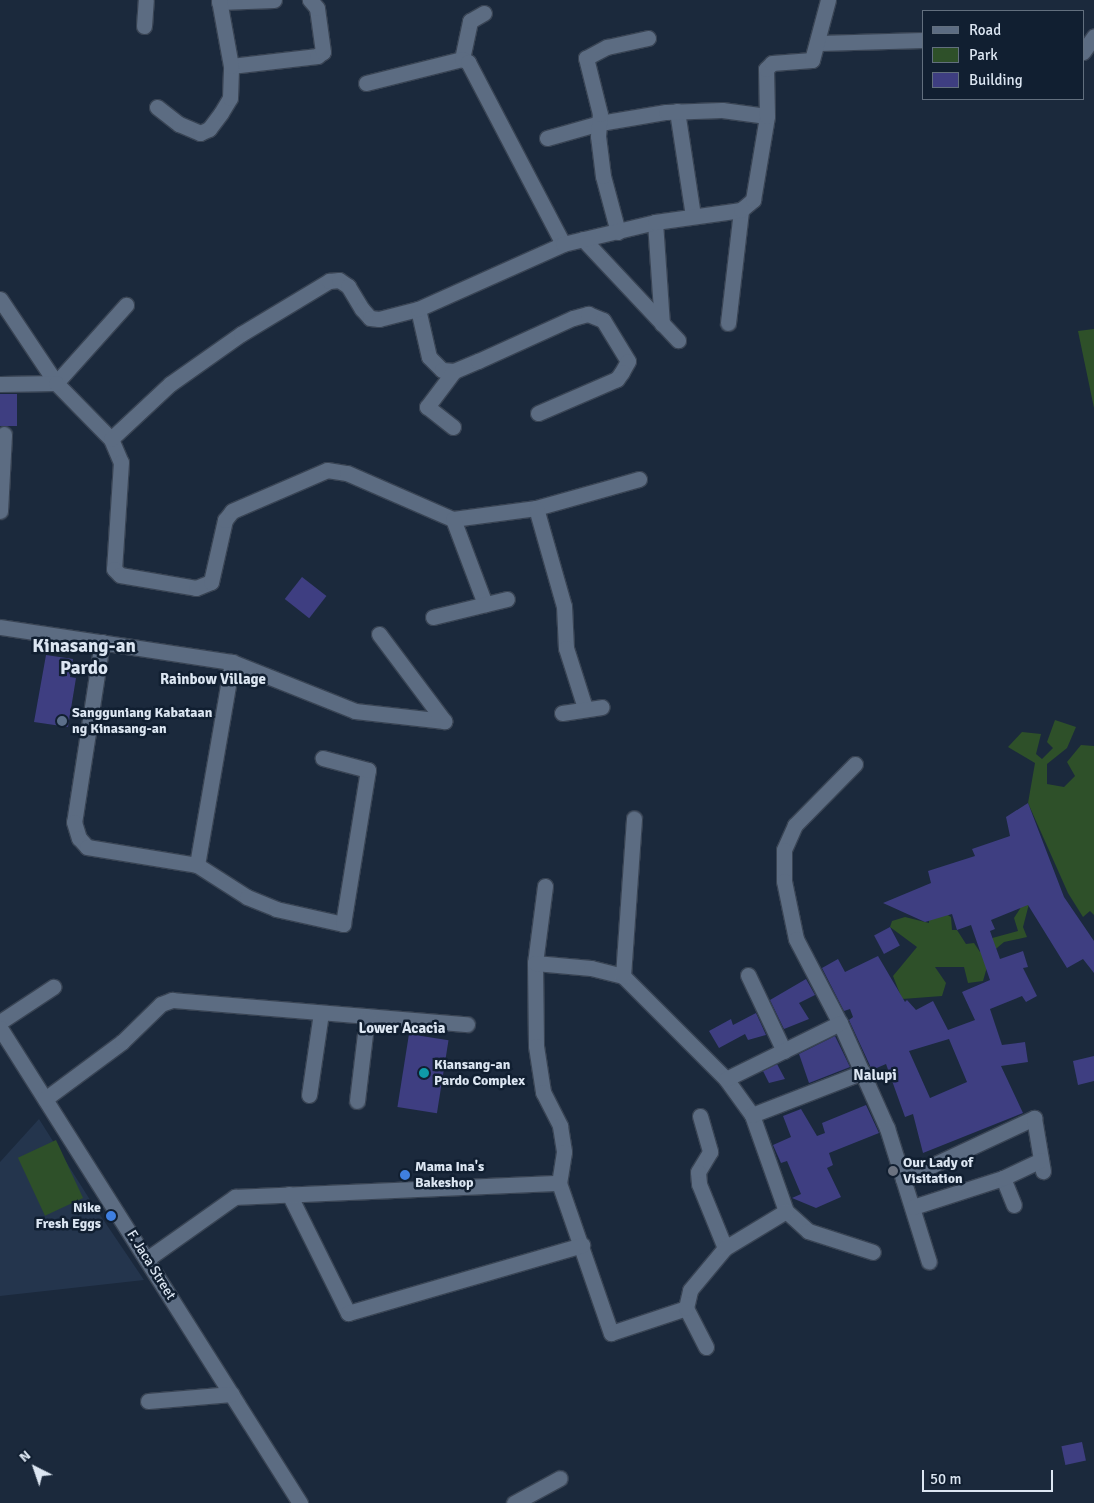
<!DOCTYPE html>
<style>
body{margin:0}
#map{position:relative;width:1094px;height:1503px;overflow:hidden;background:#1b293c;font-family:Signika,sans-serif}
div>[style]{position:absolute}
.built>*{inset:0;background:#24354d}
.green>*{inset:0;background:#2e5029;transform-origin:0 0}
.building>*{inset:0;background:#3e3e81;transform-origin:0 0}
.roads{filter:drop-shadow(1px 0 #394454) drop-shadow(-1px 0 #394454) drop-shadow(0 1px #394454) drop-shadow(0 -1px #394454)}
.minor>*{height:15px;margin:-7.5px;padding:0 7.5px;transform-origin:7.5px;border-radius:7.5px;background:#5c6c82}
.dots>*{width:14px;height:14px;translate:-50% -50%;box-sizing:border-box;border:2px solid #111f31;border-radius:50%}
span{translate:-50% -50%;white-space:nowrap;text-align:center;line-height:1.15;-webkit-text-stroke:5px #111f31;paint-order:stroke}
.poi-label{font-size:14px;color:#dce6f2;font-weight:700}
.left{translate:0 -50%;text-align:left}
.right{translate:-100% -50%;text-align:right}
.street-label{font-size:14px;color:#dce6f2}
.neighbourhood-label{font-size:15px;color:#dce6f2;font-weight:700}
.district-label{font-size:19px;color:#dce6f2;font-weight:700}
.legend{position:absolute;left:922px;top:10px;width:162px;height:90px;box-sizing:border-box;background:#111f31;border:1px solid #626f7e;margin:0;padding:6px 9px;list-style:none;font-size:15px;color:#dce6f2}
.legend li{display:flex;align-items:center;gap:10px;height:25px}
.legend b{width:25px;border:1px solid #626f7e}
.north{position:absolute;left:10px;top:1443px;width:50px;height:50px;-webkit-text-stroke:4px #111f31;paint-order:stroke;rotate:319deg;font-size:14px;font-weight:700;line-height:20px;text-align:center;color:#dce6f2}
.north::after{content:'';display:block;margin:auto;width:18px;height:22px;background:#dce6f2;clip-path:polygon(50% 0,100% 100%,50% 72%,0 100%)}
.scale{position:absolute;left:922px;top:1470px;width:131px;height:22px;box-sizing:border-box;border:2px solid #dce6f2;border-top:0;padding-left:6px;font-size:15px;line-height:18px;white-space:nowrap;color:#dce6f2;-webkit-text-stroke:4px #111f31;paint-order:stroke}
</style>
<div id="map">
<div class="built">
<div style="clip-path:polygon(39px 1119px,92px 1203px,144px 1280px,0 1296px,0 1162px)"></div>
</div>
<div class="green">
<div style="clip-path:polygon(1094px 329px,1094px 408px,1078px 331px)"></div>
<div style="clip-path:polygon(1055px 720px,1076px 727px,1067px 748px,1047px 764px,1047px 784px,1064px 787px,1075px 776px,1067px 762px,1081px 745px,1094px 746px,1094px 915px,1090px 911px,1083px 917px,1068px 893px,1028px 803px,1035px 763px,1008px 747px,1022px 732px,1041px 734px,1036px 754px,1042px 759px,1053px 748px,1047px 742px)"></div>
<div style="clip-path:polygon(1023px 904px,1029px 904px,1023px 927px,1027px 937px,1004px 942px,991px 953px,983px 981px,968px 983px,964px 967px,935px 967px,946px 983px,942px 996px,902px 999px,893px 976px,917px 947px,890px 927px,892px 921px,905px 917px,929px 923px,929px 912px,938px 909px,951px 917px,952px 930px,957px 930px,966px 944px,974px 943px,980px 952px,985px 940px,1018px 931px,1014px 918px)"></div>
<div style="left:56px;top:1140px;width:64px;height:42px;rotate:65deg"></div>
</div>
<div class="building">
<div style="left:0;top:394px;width:17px;height:32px"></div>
<div style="left:302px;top:577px;width:31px;height:28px;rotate:38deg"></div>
<div style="clip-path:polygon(46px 655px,73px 659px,70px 677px,76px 678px,68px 727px,34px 722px)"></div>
<div style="clip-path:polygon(evenodd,1028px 803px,1064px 897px,1094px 941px,1094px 973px,1083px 959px,1067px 968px,1028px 905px,991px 920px,995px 929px,990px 931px,1000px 959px,1023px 951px,1028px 967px,1023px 968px,1037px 996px,1026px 1002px,1022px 996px,990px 1009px,1002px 1045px,1025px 1042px,1028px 1062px,1001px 1066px,1023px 1113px,923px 1153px,913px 1114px,905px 1117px,886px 1064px,872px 1070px,849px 1020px,853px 1017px,850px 1009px,844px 1011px,822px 968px,838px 959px,845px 972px,878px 956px,905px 1002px,907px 1000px,916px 1010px,933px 1001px,948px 1030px,975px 1020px,962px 992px,990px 980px,971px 925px,957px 930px,952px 914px,925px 922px,883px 903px,931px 883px,928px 871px,975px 856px,972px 849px,1010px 836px,1006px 817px,1028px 803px,949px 1039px,967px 1082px,930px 1098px,909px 1051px,949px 1039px)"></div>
<div style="left:890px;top:927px;width:21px;height:18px;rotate:62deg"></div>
<div style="clip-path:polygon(806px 979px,815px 995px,799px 1003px,809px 1019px,784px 1029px,770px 1000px)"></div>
<div style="clip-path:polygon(756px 1013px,766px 1035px,748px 1040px,745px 1034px,719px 1048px,709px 1031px,731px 1019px,733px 1025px)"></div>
<div style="left:409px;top:1034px;width:40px;height:74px;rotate:9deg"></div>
<div style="clip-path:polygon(835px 1036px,850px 1067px,809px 1083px,799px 1054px)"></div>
<div style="clip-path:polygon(1094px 1056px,1094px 1081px,1078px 1085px,1073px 1061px)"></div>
<div style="clip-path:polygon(777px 1064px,785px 1079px,769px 1083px,763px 1071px)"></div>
<div style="clip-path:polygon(866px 1105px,879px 1133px,829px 1153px,833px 1165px,827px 1168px,841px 1197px,816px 1208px,792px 1198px,801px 1194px,787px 1161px,781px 1163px,773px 1145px,791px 1137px,783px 1116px,801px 1109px,817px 1136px,825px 1133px,822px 1123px)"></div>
<div style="left:1082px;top:1442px;width:19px;height:21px;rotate:78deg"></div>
</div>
<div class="roads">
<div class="minor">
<div style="left:219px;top:2px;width:55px;rotate:-2.1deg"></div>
<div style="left:144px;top:26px;width:26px;rotate:-86deg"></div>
<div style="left:819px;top:43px;width:104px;rotate:-1.7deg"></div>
<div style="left:1083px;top:52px;width:19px;rotate:-55deg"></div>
<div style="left:462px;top:59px;width:39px;rotate:-78deg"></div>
<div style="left:470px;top:21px;width:16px;rotate:-30deg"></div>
<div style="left:231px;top:66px;width:87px;rotate:-6.6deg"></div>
<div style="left:317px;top:56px;width:7px;rotate:-34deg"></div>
<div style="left:323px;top:52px;width:44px;rotate:-97.8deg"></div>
<div style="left:317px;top:8px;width:11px;rotate:-131deg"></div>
<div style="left:366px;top:83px;width:99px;rotate:-14deg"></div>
<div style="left:462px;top:59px;width:7px;rotate:27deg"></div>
<div style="left:468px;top:62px;width:205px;rotate:62.4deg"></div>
<div style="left:157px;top:107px;width:28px;rotate:38deg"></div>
<div style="left:179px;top:124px;width:23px;rotate:23deg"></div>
<div style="left:200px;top:133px;width:10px;rotate:-24deg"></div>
<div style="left:209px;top:129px;width:20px;rotate:-53deg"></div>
<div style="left:221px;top:113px;width:17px;rotate:-59deg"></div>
<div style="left:230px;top:98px;width:32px;rotate:-88deg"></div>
<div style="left:231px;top:66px;width:67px;rotate:-100.3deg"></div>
<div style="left:677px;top:111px;width:106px;rotate:81.3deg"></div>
<div style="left:547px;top:138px;width:55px;rotate:-15.8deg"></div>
<div style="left:600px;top:123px;width:67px;rotate:-9.5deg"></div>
<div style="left:666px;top:112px;width:56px;rotate:-2deg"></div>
<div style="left:722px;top:110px;width:45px;rotate:7.6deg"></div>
<div style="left:655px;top:222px;width:102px;rotate:86.1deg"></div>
<div style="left:618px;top:232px;width:58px;rotate:-105deg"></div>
<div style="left:603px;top:176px;width:40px;rotate:-97.1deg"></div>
<div style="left:598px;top:136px;width:22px;rotate:-85deg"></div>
<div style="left:600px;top:114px;width:58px;rotate:-104deg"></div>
<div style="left:586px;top:58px;width:24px;rotate:-28deg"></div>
<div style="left:607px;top:47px;width:42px;rotate:-12.4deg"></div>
<div style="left:583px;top:239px;width:139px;rotate:46.8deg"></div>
<div style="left:0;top:299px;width:101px;rotate:56.3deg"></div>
<div style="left:56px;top:383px;width:105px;rotate:-48.1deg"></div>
<div style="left:418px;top:309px;width:49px;rotate:77.1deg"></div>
<div style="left:429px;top:357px;width:18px;rotate:45deg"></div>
<div style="left:442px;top:370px;width:12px;rotate:5deg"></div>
<div style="left:454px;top:371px;width:26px;rotate:-23deg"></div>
<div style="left:478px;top:361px;width:104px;rotate:-24.4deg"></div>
<div style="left:573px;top:318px;width:16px;rotate:-15deg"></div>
<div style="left:588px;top:314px;width:16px;rotate:22deg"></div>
<div style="left:603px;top:320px;width:48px;rotate:58.6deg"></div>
<div style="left:628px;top:361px;width:13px;rotate:119deg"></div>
<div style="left:622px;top:372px;width:9px;rotate:126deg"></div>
<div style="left:617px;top:379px;width:86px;rotate:156.7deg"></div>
<div style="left:728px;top:323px;width:114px;rotate:-83.4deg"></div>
<div style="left:0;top:384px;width:56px;rotate:-1deg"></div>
<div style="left:56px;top:383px;width:78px;rotate:45.5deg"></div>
<div style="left:111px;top:439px;width:25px;rotate:67deg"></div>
<div style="left:121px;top:462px;width:107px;rotate:93.7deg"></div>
<div style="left:114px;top:569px;width:8px;rotate:45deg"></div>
<div style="left:120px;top:575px;width:77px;rotate:9.7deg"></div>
<div style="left:196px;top:588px;width:16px;rotate:-22deg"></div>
<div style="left:211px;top:582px;width:64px;rotate:-77.3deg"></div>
<div style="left:225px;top:520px;width:11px;rotate:-52deg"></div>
<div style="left:232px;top:511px;width:103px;rotate:-23.3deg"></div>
<div style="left:327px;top:470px;width:20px;rotate:9deg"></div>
<div style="left:347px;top:473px;width:116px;rotate:23.5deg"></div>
<div style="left:453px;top:519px;width:84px;rotate:-7.5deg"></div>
<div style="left:536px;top:508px;width:107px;rotate:-15.7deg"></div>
<div style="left:453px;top:427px;width:33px;rotate:-142deg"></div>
<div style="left:427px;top:407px;width:45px;rotate:-53.1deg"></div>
<div style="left:111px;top:439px;width:81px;rotate:-43deg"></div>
<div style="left:170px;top:384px;width:87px;rotate:-35.2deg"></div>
<div style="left:241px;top:334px;width:103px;rotate:-31.1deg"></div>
<div style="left:329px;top:281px;width:10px;rotate:-6deg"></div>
<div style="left:339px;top:280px;width:11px;rotate:34deg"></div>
<div style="left:348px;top:286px;width:27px;rotate:59deg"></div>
<div style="left:362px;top:309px;width:12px;rotate:48deg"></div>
<div style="left:370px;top:318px;width:9px;rotate:6deg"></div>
<div style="left:379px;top:319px;width:40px;rotate:-14.4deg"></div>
<div style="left:418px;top:309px;width:159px;rotate:-24.1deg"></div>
<div style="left:563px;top:244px;width:95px;rotate:-13.4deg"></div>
<div style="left:655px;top:222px;width:87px;rotate:-7.9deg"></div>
<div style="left:741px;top:210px;width:16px;rotate:-40deg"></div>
<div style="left:753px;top:200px;width:85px;rotate:-80.5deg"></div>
<div style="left:767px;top:116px;width:47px;rotate:-91.2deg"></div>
<div style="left:766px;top:69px;width:8px;rotate:-45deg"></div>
<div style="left:772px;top:63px;width:40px;rotate:-4.3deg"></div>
<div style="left:812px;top:60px;width:62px;rotate:-75.1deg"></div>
<div style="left:536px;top:508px;width:102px;rotate:74.1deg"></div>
<div style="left:564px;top:606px;width:42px;rotate:87.3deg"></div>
<div style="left:566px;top:648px;width:63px;rotate:72.4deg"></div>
<div style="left:0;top:511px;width:77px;rotate:-87deg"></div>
<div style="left:453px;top:519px;width:91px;rotate:69.4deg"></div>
<div style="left:433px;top:617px;width:76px;rotate:-13.7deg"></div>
<div style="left:0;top:627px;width:235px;rotate:8.6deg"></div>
<div style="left:232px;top:662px;width:132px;rotate:21.7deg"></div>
<div style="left:355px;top:711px;width:90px;rotate:6.4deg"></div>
<div style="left:379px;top:634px;width:109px;rotate:53.2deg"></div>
<div style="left:102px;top:642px;width:182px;rotate:98.8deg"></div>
<div style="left:74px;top:822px;width:17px;rotate:73deg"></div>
<div style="left:79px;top:838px;width:12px;rotate:48deg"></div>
<div style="left:87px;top:847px;width:111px;rotate:9.3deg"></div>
<div style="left:197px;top:865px;width:59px;rotate:32.6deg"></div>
<div style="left:247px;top:897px;width:31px;rotate:22deg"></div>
<div style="left:276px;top:909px;width:69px;rotate:12.6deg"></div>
<div style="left:343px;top:924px;width:156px;rotate:-80.8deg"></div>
<div style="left:368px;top:770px;width:47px;rotate:-165.1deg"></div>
<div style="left:562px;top:713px;width:40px;rotate:-8.5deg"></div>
<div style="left:855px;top:764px;width:86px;rotate:134.5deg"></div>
<div style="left:795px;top:825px;width:27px;rotate:114deg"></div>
<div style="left:784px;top:850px;width:31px;rotate:90deg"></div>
<div style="left:784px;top:881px;width:59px;rotate:78.3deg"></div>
<div style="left:796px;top:939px;width:95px;rotate:62.4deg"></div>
<div style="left:840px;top:1023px;width:115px;rotate:65.9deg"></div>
<div style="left:887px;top:1128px;width:140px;rotate:72.6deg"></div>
<div style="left:197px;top:865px;width:206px;rotate:-80.2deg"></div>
<div style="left:545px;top:886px;width:78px;rotate:97.4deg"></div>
<div style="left:535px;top:963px;width:83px;rotate:89.3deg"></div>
<div style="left:536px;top:1046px;width:47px;rotate:81.3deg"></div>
<div style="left:543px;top:1092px;width:38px;rotate:63deg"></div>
<div style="left:560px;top:1126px;width:26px;rotate:81deg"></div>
<div style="left:564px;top:1152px;width:31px;rotate:99deg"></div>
<div style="left:559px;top:1183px;width:159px;rotate:70.9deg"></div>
<div style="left:611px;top:1333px;width:79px;rotate:-18.4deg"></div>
<div style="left:535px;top:963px;width:56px;rotate:5.1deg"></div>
<div style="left:591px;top:968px;width:33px;rotate:14deg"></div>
<div style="left:623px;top:976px;width:146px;rotate:45deg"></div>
<div style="left:726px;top:1079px;width:44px;rotate:54.2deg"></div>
<div style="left:752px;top:1115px;width:102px;rotate:70.5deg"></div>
<div style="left:786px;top:1211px;width:30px;rotate:42deg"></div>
<div style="left:808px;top:1231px;width:68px;rotate:17.9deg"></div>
<div style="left:748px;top:975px;width:84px;rotate:64.7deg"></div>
<div style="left:623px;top:976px;width:158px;rotate:-86deg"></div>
<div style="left:0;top:1022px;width:64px;rotate:-33.4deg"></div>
<div style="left:0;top:1028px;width:562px;rotate:57.72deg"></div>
<div style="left:726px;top:1079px;width:127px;rotate:-26.2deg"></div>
<div style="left:309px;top:1095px;width:83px;rotate:-81.7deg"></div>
<div style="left:45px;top:1099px;width:96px;rotate:-36.5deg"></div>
<div style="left:122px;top:1042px;width:54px;rotate:-44.3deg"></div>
<div style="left:161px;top:1004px;width:12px;rotate:-20deg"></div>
<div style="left:172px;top:1000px;width:296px;rotate:4.7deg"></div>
<div style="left:357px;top:1101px;width:85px;rotate:-83.2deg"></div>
<div style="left:752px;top:1115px;width:119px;rotate:-21.2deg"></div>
<div style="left:700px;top:1116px;width:37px;rotate:74deg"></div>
<div style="left:710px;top:1152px;width:23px;rotate:121deg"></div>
<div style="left:698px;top:1172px;width:12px;rotate:85deg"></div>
<div style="left:699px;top:1184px;width:69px;rotate:67.9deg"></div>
<div style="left:1003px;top:1178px;width:29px;rotate:68deg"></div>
<div style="left:903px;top:1179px;width:145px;rotate:-25deg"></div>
<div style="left:1034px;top:1118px;width:54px;rotate:80.4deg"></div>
<div style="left:289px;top:1194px;width:133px;rotate:63.6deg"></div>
<div style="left:348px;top:1313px;width:244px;rotate:-16.2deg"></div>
<div style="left:913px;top:1207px;width:95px;rotate:-17.9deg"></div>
<div style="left:1003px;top:1178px;width:42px;rotate:-25.3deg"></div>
<div style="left:147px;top:1259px;width:108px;rotate:-35.2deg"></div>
<div style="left:235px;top:1197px;width:324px;rotate:-2.5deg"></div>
<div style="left:706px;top:1347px;width:44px;rotate:-117.1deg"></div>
<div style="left:686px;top:1308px;width:18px;rotate:-77deg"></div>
<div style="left:690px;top:1290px;width:55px;rotate:-50.2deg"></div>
<div style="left:725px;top:1248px;width:71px;rotate:-31.2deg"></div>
<div style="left:148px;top:1401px;width:84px;rotate:-4.8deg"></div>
<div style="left:514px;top:1503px;width:52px;rotate:-28.5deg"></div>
</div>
</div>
<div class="dots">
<div style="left:62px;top:721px;background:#5c6f8a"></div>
<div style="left:424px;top:1073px;background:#0f9aa8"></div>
<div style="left:893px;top:1171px;background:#6b7280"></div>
<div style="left:405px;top:1175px;background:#3f7fe0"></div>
<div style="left:111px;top:1216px;background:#3f7fe0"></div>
</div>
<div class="poi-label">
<span class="left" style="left:72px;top:721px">Sangguniang Kabataan<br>ng Kinasang-an</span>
<span class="left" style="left:434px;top:1073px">Kiansang-an<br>Pardo Complex</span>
<span class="left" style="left:903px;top:1171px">Our Lady of<br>Visitation</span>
<span class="left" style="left:415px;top:1175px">Mama Ina's<br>Bakeshop</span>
<span class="right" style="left:101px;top:1216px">Nike<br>Fresh Eggs</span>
</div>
<div class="street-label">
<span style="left:151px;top:1265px;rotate:58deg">F. Jaca Street</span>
</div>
<div class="neighbourhood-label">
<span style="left:213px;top:680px">Rainbow Village</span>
<span style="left:402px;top:1029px">Lower Acacia</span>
<span style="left:875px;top:1076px">Nalupi</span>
</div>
<div class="district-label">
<span style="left:84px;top:658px">Kinasang-an<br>Pardo</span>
</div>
<ul class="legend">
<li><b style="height:6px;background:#5c6c82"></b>Road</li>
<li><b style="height:14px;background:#2e5029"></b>Park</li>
<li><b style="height:14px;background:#3e3e81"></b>Building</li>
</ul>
<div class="north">N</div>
<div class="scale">50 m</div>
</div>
